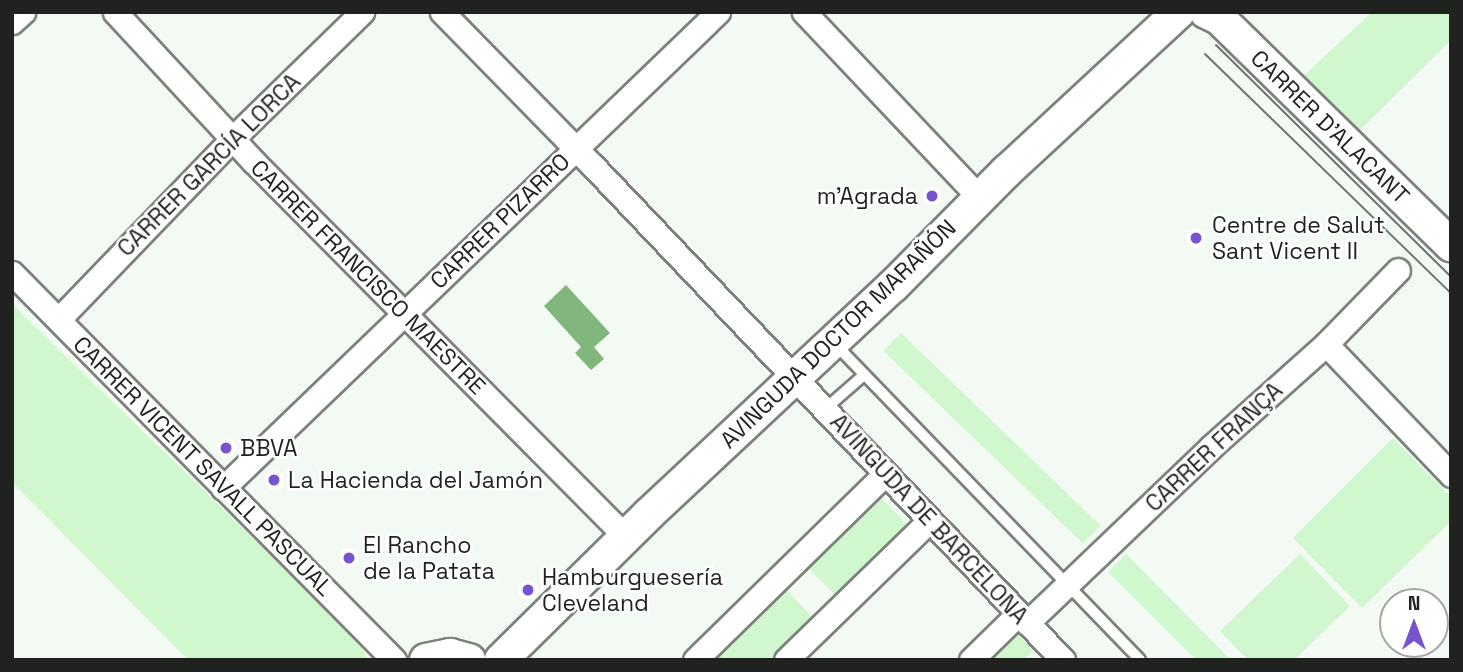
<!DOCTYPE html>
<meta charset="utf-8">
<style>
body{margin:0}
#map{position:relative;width:1463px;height:672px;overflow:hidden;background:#f3faf3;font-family:"Space Grotesk",sans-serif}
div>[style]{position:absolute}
.green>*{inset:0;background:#d0f7cd;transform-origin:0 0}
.water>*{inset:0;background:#81b77d}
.roads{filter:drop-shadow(2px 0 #7c827b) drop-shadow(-2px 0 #7c827b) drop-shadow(0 2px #7c827b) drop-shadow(0 -2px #7c827b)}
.lane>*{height:10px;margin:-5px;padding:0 5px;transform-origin:5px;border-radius:5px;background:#fff}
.street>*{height:23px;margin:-11.5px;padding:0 11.5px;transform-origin:11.5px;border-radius:11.5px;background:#fff}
.secondary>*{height:32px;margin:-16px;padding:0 16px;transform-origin:16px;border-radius:16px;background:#fff}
.tram>*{height:2px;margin:-1px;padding:0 1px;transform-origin:1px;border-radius:1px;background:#6e726e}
.dots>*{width:19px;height:19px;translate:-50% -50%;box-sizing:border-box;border:4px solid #fff;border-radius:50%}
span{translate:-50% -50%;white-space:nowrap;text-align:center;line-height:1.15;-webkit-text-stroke:5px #fff;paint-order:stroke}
.street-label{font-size:23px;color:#1f221f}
.poi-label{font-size:23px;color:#1f221f}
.right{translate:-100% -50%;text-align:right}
.left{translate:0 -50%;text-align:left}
.frame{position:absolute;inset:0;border:14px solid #1f221f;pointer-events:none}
.north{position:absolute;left:1379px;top:588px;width:70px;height:70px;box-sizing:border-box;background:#fff;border:2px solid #a5a7a5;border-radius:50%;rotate:0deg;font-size:19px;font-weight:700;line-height:28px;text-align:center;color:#1f221f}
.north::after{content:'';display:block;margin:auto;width:24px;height:32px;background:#7753cd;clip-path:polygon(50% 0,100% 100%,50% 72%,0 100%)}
</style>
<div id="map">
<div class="green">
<div style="clip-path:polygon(1372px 12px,1451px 12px,1451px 40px,1353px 137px,1296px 83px)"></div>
<div style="clip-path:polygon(12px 304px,357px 639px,368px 660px,188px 660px,12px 482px)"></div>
<div style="left:901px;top:333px;width:277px;height:25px;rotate:44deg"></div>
<div style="clip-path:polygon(1393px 438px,1451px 497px,1451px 521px,1362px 608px,1293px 538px)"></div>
<div style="left:878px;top:495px;width:47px;height:101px;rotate:45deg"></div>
<div style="clip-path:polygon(1126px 554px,1231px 660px,1196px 660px,1108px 572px)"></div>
<div style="clip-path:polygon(1300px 554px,1350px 606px,1294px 660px,1248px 660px,1220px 631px)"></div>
<div style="clip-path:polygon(783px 586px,814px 619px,771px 660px,706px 660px)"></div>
<div style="clip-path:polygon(1013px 629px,1034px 650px,1024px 660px,980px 660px)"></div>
</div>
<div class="water">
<div style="clip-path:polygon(566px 285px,610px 333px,594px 347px,604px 359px,591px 370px,575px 353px,581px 347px,544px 306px)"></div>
</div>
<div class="roads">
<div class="lane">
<div style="left:835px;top:344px;width:439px;rotate:46deg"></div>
<div style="left:825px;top:409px;width:52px;rotate:-41.1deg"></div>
</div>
<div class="street">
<div style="left:115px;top:12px;width:203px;rotate:47.2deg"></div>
<div style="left:253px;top:161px;width:530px;rotate:45.23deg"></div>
<div style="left:442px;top:12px;width:216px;rotate:45.6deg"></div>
<div style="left:593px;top:166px;width:682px;rotate:46.43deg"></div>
<div style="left:804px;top:12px;width:256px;rotate:46.6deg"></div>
<div style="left:12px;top:22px;width:15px;rotate:-42deg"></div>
<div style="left:12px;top:273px;width:544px;rotate:45.37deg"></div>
<div style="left:59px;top:319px;width:250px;rotate:-46.1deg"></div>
<div style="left:232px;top:139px;width:182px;rotate:-44.3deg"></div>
<div style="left:1326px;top:344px;width:181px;rotate:46.3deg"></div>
<div style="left:223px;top:488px;width:687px;rotate:-43.88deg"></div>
<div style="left:1027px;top:623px;width:255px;rotate:-43.7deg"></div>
<div style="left:1211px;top:447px;width:154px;rotate:-41.8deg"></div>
<div style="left:1326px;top:344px;width:103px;rotate:-45.8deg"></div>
<div style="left:695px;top:660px;width:264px;rotate:-44.4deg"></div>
<div style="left:786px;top:660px;width:199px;rotate:-44.2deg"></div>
<div style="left:971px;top:660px;width:66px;rotate:-44.4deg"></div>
</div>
<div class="secondary">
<div style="left:1206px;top:12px;width:14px;rotate:25deg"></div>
<div style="left:1219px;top:18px;width:325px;rotate:44.4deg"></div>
<div style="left:426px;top:660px;width:25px;rotate:-12deg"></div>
<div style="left:450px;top:655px;width:20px;rotate:15deg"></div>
<div style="left:501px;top:660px;width:208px;rotate:-44.6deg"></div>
<div style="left:649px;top:514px;width:334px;rotate:-43.1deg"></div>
<div style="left:893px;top:286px;width:162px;rotate:-45.3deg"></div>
<div style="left:1007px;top:171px;width:234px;rotate:-42.8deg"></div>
</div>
</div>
<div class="tram">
<div style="left:1216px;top:45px;width:330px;rotate:44.6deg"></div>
<div style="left:1205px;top:54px;width:343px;rotate:44.2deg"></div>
</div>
<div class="dots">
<div style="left:932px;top:196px;background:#7753cd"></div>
<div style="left:1196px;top:238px;background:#7753cd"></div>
<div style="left:226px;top:448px;background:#7753cd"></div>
<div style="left:274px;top:480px;background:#7753cd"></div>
<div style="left:349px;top:558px;background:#7753cd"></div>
<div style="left:528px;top:590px;background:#7753cd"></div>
</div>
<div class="street-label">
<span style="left:1330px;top:127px;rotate:44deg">CARRER D'ALACANT</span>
<span style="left:209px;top:165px;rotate:-45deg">CARRER GARCÍA LORCA</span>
<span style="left:500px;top:221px;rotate:-44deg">CARRER PIZARRO</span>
<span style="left:368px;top:277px;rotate:45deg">CARRER FRANCISCO MAESTRE</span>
<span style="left:838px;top:334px;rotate:-44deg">AVINGUDA DOCTOR MARAÑÓN</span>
<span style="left:1214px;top:447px;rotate:-43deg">CARRER FRANÇA</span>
<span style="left:203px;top:466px;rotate:45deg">CARRER VICENT SAVALL PASCUAL</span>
<span style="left:929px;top:519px;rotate:47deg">AVINGUDA DE BARCELONA</span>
</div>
<div class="poi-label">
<span class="right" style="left:918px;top:196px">m'Agrada</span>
<span class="left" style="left:1212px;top:238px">Centre de Salut<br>Sant Vicent II</span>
<span class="left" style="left:240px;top:448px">BBVA</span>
<span class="left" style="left:288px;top:480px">La Hacienda del Jamón</span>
<span class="left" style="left:363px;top:558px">El Rancho<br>de la Patata</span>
<span class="left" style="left:542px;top:590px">Hamburguesería<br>Cleveland</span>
</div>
<div class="frame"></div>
<div class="north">N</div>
</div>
